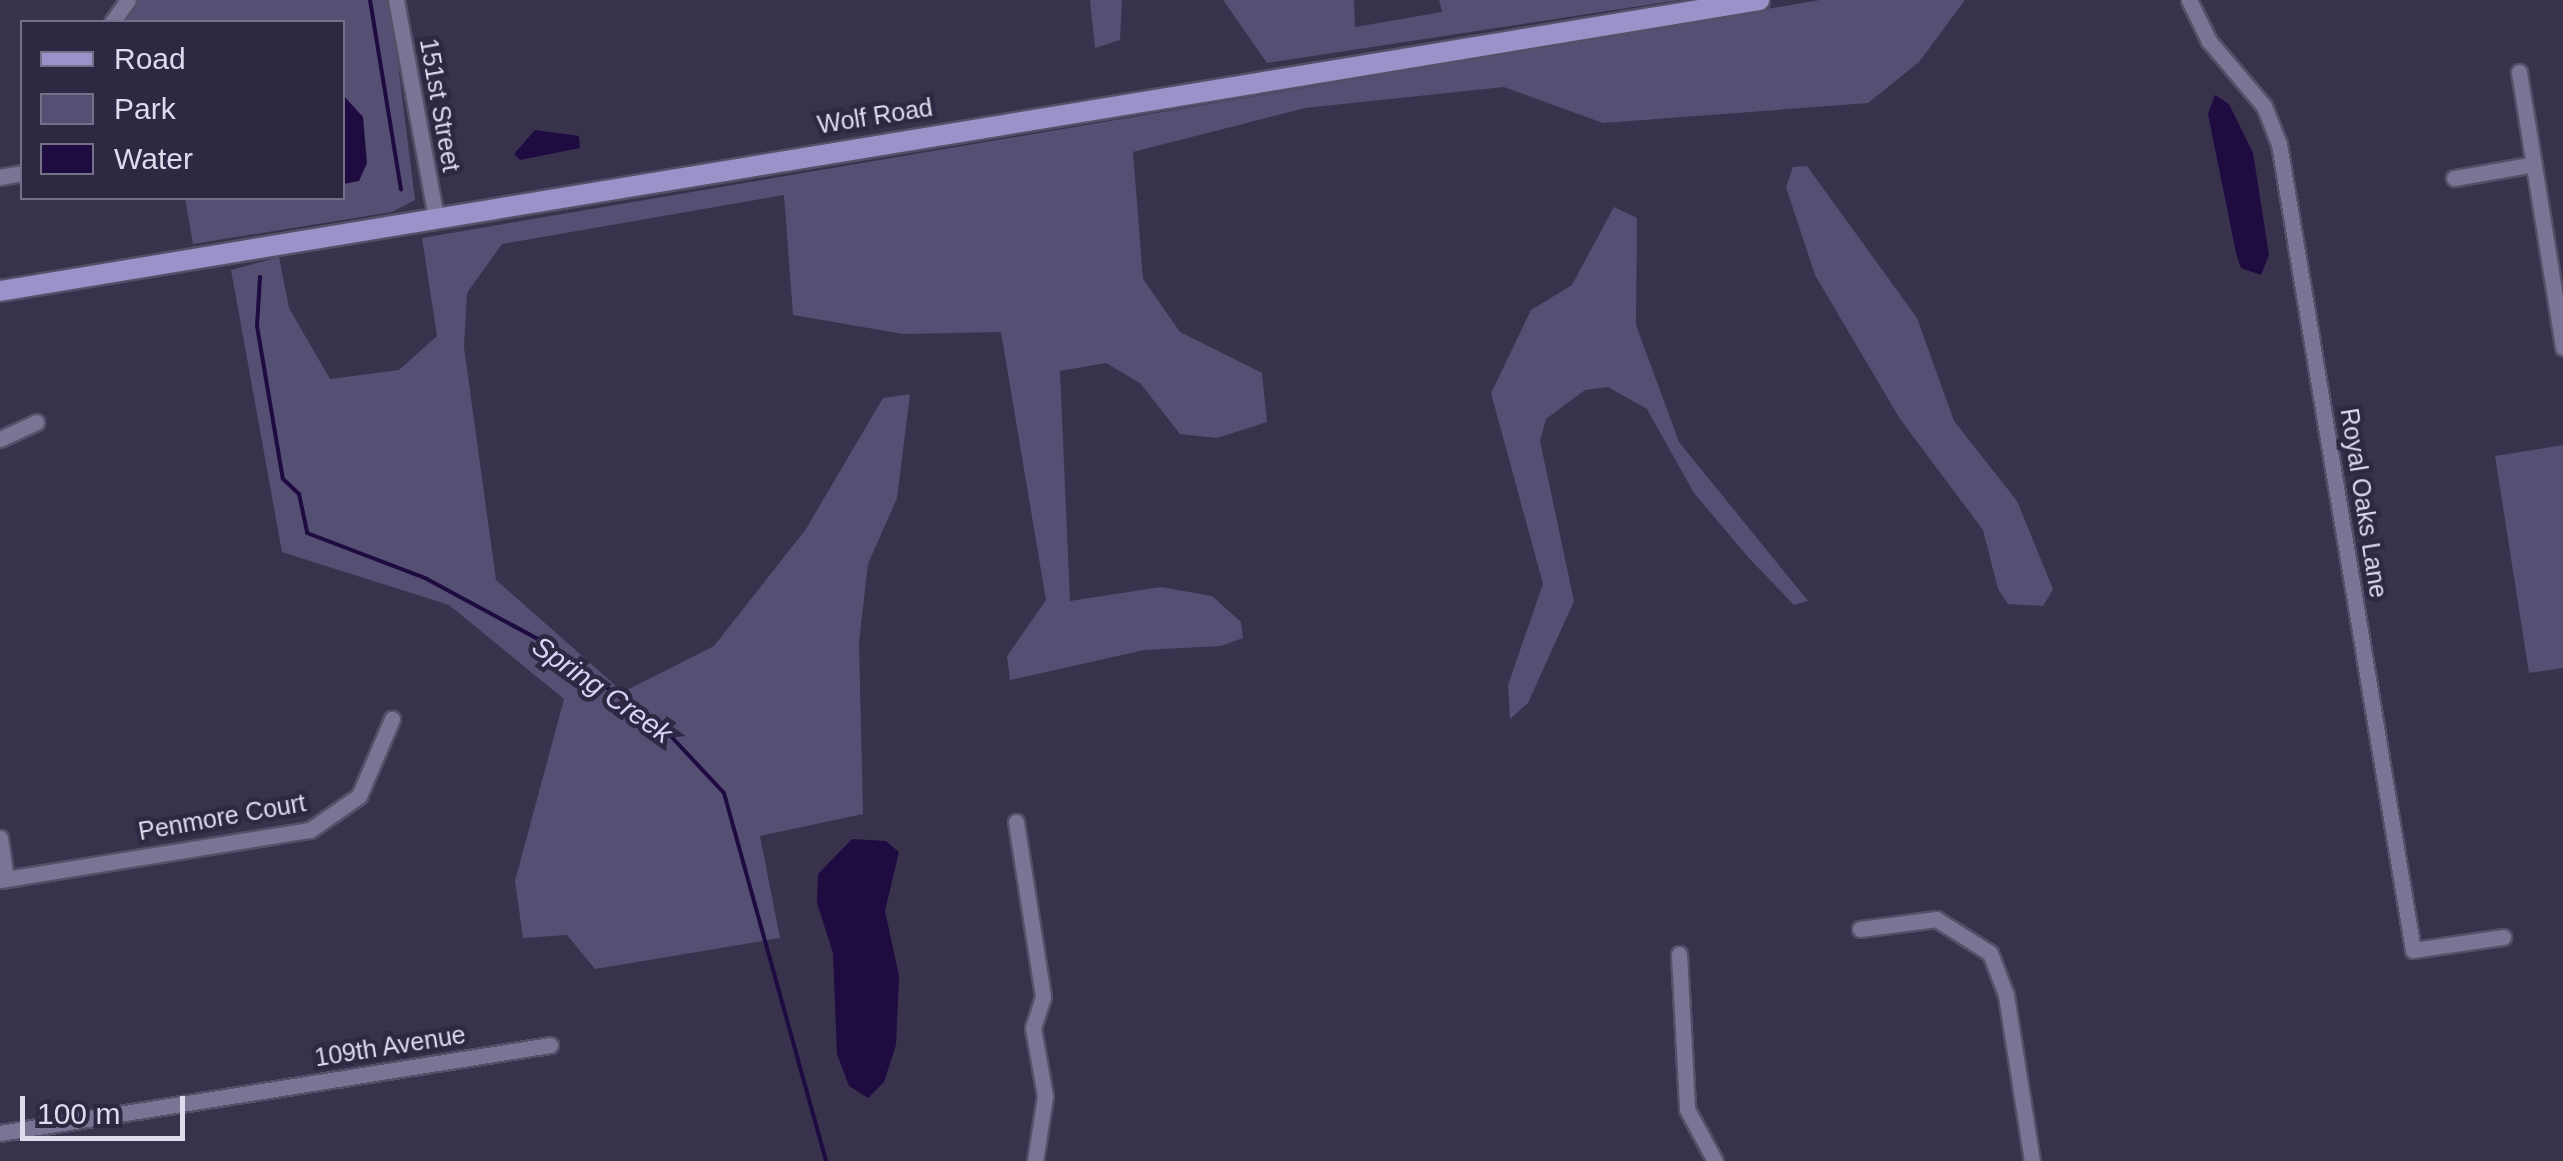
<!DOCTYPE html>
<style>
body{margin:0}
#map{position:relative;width:2563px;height:1161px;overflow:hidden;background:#38324d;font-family:Arial,sans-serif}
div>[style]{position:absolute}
.green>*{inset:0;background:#564f74}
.water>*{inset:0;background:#1e0b40}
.stream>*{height:4px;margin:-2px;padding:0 2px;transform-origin:2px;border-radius:2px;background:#1e0b40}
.roads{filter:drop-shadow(2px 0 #555067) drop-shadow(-2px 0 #555067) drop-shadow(0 2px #555067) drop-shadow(0 -2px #555067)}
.minor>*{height:15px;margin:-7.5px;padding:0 7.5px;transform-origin:7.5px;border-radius:7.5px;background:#7b7595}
.major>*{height:20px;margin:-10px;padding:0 10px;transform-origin:10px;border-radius:10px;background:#9d91ca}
span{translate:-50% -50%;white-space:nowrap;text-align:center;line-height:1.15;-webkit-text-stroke:9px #2e2843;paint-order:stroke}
.street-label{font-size:25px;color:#dedbed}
.water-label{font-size:28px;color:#d9d3f7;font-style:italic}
.legend{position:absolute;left:20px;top:20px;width:325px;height:180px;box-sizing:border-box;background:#2e2843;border:2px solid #747087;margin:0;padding:12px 18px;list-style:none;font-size:30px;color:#dedbed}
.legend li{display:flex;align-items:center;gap:20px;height:50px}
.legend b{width:50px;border:2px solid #747087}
.scale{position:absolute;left:20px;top:1096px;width:165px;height:45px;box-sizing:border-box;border:5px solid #dedbed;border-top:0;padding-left:12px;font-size:30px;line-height:35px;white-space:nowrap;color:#dedbed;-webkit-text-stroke:8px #2e2843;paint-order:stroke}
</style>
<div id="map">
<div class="green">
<div style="clip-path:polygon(139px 0,390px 0,415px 200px,392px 212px,193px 244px,185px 198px,342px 198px,342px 22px,122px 22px)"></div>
<div style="clip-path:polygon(1090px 0,1122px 0,1120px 40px,1095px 48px)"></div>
<div style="clip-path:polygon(1223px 0,1354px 0,1355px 27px,1442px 12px,1439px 0,1679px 0,1267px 63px)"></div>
<div style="clip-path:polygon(1820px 0,1965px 0,1919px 62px,1868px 103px,1603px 123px,1504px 87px,1305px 108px,1133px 152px,1143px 279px,1180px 332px,1262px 373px,1267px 422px,1217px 438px,1180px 434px,1140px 383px,1106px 363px,1060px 371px,1070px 601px,1161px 587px,1212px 596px,1241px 622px,1243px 638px,1221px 646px,1144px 650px,1010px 680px,1007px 656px,1046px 600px,1001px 332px,903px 334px,793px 315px,784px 195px,502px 244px,467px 293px,464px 347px,496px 580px,623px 692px,714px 646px,806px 529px,883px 398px,910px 394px,897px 498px,868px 564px,859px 642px,863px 814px,760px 836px,780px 938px,595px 969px,567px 935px,523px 938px,515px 881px,564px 699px,449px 605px,282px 552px,231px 270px,279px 257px,289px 308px,330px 379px,399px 370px,437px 336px,422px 238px)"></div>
<div style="clip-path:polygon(1807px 166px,1917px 318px,1954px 421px,2017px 501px,2053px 589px,2043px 606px,2008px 604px,1998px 589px,1983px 530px,1900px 419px,1815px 275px,1786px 187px,1793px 167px)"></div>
<div style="clip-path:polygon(1614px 207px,1637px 218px,1636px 325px,1679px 442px,1808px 601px,1794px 605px,1748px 557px,1694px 493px,1647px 409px,1608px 387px,1585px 390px,1546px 419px,1540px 441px,1574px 601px,1528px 703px,1510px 719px,1508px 685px,1543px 584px,1491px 393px,1531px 310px,1572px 285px)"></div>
<div style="clip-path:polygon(2563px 445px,2563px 668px,2529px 673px,2495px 456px)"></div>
</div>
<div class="water">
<div style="clip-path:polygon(343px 95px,363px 117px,367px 163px,359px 181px,343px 184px)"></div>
<div style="clip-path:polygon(2215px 95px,2229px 104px,2253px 153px,2269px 255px,2261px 275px,2241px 268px,2236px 253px,2208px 114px)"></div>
<div style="clip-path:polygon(535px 130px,579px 136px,580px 148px,520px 160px,514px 154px)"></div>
<div style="clip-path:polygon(852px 839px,886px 841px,899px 852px,885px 911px,899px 976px,896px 1045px,884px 1082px,868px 1098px,849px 1086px,837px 1054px,833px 953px,817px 903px,818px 874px)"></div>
</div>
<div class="stream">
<div style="left:370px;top:0;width:192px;rotate:80.7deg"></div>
<div style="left:260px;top:277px;width:49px;rotate:93.5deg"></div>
<div style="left:257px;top:326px;width:155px;rotate:80.4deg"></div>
<div style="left:283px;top:479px;width:22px;rotate:43deg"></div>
<div style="left:299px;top:494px;width:40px;rotate:78deg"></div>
<div style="left:307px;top:533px;width:126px;rotate:20.9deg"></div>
<div style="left:425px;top:578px;width:141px;rotate:28.4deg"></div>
<div style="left:549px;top:645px;width:145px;rotate:36.3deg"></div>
<div style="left:666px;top:731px;width:85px;rotate:46.9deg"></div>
<div style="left:724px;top:793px;width:382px;rotate:74.5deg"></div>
</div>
<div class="roads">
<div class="minor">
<div style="left:396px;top:0;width:223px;rotate:79.6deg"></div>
<div style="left:2189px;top:0;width:46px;rotate:64deg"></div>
<div style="left:2209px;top:41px;width:85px;rotate:49.8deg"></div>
<div style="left:2264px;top:106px;width:41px;rotate:68.5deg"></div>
<div style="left:2279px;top:144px;width:817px;rotate:80.56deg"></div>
<div style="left:2413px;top:950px;width:91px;rotate:-8.2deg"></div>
<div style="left:112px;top:22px;width:27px;rotate:-54deg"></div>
<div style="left:2519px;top:72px;width:279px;rotate:80.9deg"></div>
<div style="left:0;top:177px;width:22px;rotate:-10deg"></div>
<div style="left:2454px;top:178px;width:81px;rotate:-9.9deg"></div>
<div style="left:0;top:439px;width:40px;rotate:-25deg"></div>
<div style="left:1016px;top:822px;width:177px;rotate:81.2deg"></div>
<div style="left:1043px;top:997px;width:33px;rotate:108deg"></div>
<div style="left:1033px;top:1028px;width:69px;rotate:80deg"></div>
<div style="left:1045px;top:1096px;width:66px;rotate:98.7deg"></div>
<div style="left:0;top:838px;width:41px;rotate:81.7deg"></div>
<div style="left:0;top:880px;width:314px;rotate:-9.2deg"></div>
<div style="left:310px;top:830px;width:60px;rotate:-34.8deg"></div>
<div style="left:359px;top:796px;width:84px;rotate:-66.8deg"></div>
<div style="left:1860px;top:929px;width:77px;rotate:-7.5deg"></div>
<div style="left:1936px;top:919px;width:64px;rotate:32.2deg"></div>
<div style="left:1990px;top:953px;width:45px;rotate:69.1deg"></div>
<div style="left:2006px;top:995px;width:168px;rotate:81.1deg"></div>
<div style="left:1679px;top:954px;width:155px;rotate:87deg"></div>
<div style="left:1687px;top:1109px;width:59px;rotate:61.7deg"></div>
<div style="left:0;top:1133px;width:557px;rotate:-9.09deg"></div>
</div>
<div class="major">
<div style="left:0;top:291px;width:1783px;rotate:-9.39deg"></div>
</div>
</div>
<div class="street-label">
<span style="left:440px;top:105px;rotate:80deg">151st Street</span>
<span style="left:875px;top:116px;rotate:-9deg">Wolf Road</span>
<span style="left:2364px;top:503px;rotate:81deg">Royal Oaks Lane</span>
<span style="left:222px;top:817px;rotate:-10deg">Penmore Court</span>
<span style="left:390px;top:1046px;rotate:-9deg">109th Avenue</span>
</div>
<div class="water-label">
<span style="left:602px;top:690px;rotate:35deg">Spring Creek</span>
</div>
<ul class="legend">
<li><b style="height:12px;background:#9d91ca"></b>Road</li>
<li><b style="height:28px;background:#564f74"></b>Park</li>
<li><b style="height:28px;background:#1e0b40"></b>Water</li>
</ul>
<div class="scale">100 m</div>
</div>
